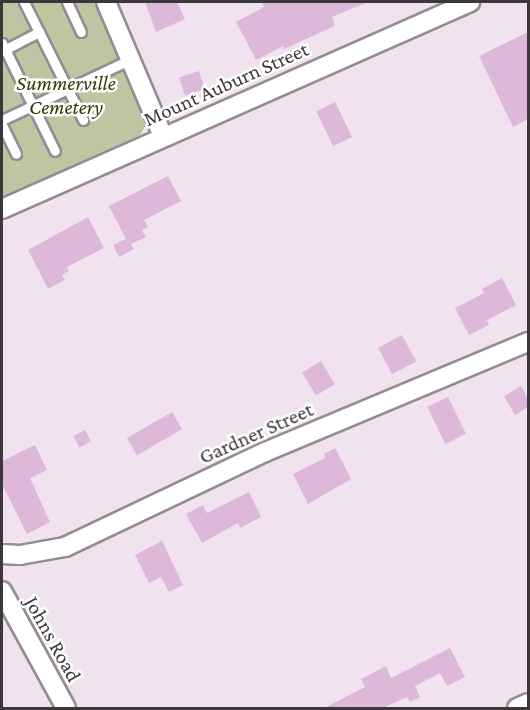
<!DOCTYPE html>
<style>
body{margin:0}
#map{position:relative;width:530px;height:710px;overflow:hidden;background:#f0e3ee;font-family:"Crimson Pro",serif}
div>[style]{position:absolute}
.green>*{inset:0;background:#bec5a1}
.building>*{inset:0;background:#deb8d9;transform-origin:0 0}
.roads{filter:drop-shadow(2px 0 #968b94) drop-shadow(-2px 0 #968b94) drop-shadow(0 2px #968b94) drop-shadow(0 -2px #968b94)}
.service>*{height:9px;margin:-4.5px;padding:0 4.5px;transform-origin:4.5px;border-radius:4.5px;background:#fff}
.minor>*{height:18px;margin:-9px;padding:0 9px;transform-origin:9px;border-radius:9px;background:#fff}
span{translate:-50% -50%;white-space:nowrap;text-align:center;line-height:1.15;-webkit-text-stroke:5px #fff;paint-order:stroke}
.park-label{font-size:21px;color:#333902;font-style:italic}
.street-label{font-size:21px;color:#3c373b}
.frame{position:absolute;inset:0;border:3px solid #3c373b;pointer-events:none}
</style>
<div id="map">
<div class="green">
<div style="clip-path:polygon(2px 2px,98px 2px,147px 123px,140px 135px,2px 198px)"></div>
</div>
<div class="building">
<div style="clip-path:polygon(145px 2px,177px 2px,185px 19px,156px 32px)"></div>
<div style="clip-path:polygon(261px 2px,368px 2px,332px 17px,335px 26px,284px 49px,283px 46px,256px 60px,236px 22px,264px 7px)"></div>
<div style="clip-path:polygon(528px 32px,528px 119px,513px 127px,479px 56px)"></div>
<div style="left:199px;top:71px;width:19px;height:21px;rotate:72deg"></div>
<div style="left:335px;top:102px;width:39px;height:21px;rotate:64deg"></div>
<div style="clip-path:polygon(168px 176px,181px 201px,144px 220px,148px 227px,142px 230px,146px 237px,131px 244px,134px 249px,119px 257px,113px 245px,126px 239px,109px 206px)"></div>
<div style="clip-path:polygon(88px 217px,104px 248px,67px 267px,69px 271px,62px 275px,65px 280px,48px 289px,28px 250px)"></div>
<div style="clip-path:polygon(502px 278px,516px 305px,487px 320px,489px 325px,469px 335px,455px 308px,484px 293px,482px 289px)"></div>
<div style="left:402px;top:335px;width:30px;height:27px;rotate:62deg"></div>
<div style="left:321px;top:361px;width:27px;height:22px;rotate:59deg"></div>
<div style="clip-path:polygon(521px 386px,528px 399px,528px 407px,515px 415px,504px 396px)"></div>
<div style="left:448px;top:397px;width:41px;height:23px;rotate:64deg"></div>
<div style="left:172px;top:412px;width:20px;height:52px;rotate:60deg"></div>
<div style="left:85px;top:430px;width:13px;height:13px;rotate:63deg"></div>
<div style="clip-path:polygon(35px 445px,47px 470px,30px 478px,50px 522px,27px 534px,2px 484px,2px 461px)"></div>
<div style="clip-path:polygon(335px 448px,351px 479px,308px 504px,293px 474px,325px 458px,324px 454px)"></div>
<div style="clip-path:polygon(249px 492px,261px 517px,240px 528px,238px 523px,202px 543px,186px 514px,203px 505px,207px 513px)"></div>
<div style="clip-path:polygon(162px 541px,183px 585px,169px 592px,161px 577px,149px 583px,135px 555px)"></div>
<div style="clip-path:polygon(450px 648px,465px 677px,447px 686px,440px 673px,415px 686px,420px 697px,410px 702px,407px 697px,383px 708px,324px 708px,365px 687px,361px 679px,386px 666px,391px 678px)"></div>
</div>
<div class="roads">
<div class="service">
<div style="left:24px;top:2px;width:132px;rotate:63.4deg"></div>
<div style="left:67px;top:2px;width:33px;rotate:65deg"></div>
<div style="left:2px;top:43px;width:120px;rotate:63.9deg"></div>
<div style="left:2px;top:51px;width:42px;rotate:-27.2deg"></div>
<div style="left:2px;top:120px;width:143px;rotate:-25.3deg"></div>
<div style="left:2px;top:125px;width:32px;rotate:64deg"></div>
</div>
<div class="minor">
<div style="left:106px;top:2px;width:146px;rotate:67deg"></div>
<div style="left:2px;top:209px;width:512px;rotate:-23.86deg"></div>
<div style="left:2px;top:554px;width:18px;rotate:3deg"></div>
<div style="left:20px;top:555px;width:46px;rotate:-10.1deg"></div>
<div style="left:65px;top:547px;width:221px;rotate:-25.4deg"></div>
<div style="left:265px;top:452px;width:285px;rotate:-22.7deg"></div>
<div style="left:2px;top:591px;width:133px;rotate:61.3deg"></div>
<div style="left:517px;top:708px;width:12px;rotate:-24deg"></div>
</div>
</div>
<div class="park-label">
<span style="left:66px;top:95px">Summerville<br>Cemetery</span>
</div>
<div class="street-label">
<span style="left:226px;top:84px;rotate:-24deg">Mount Auburn Street</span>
<span style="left:256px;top:433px;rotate:-24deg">Gardner Street</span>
<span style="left:53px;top:639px;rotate:61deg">Johns Road</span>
</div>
<div class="frame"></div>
</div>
